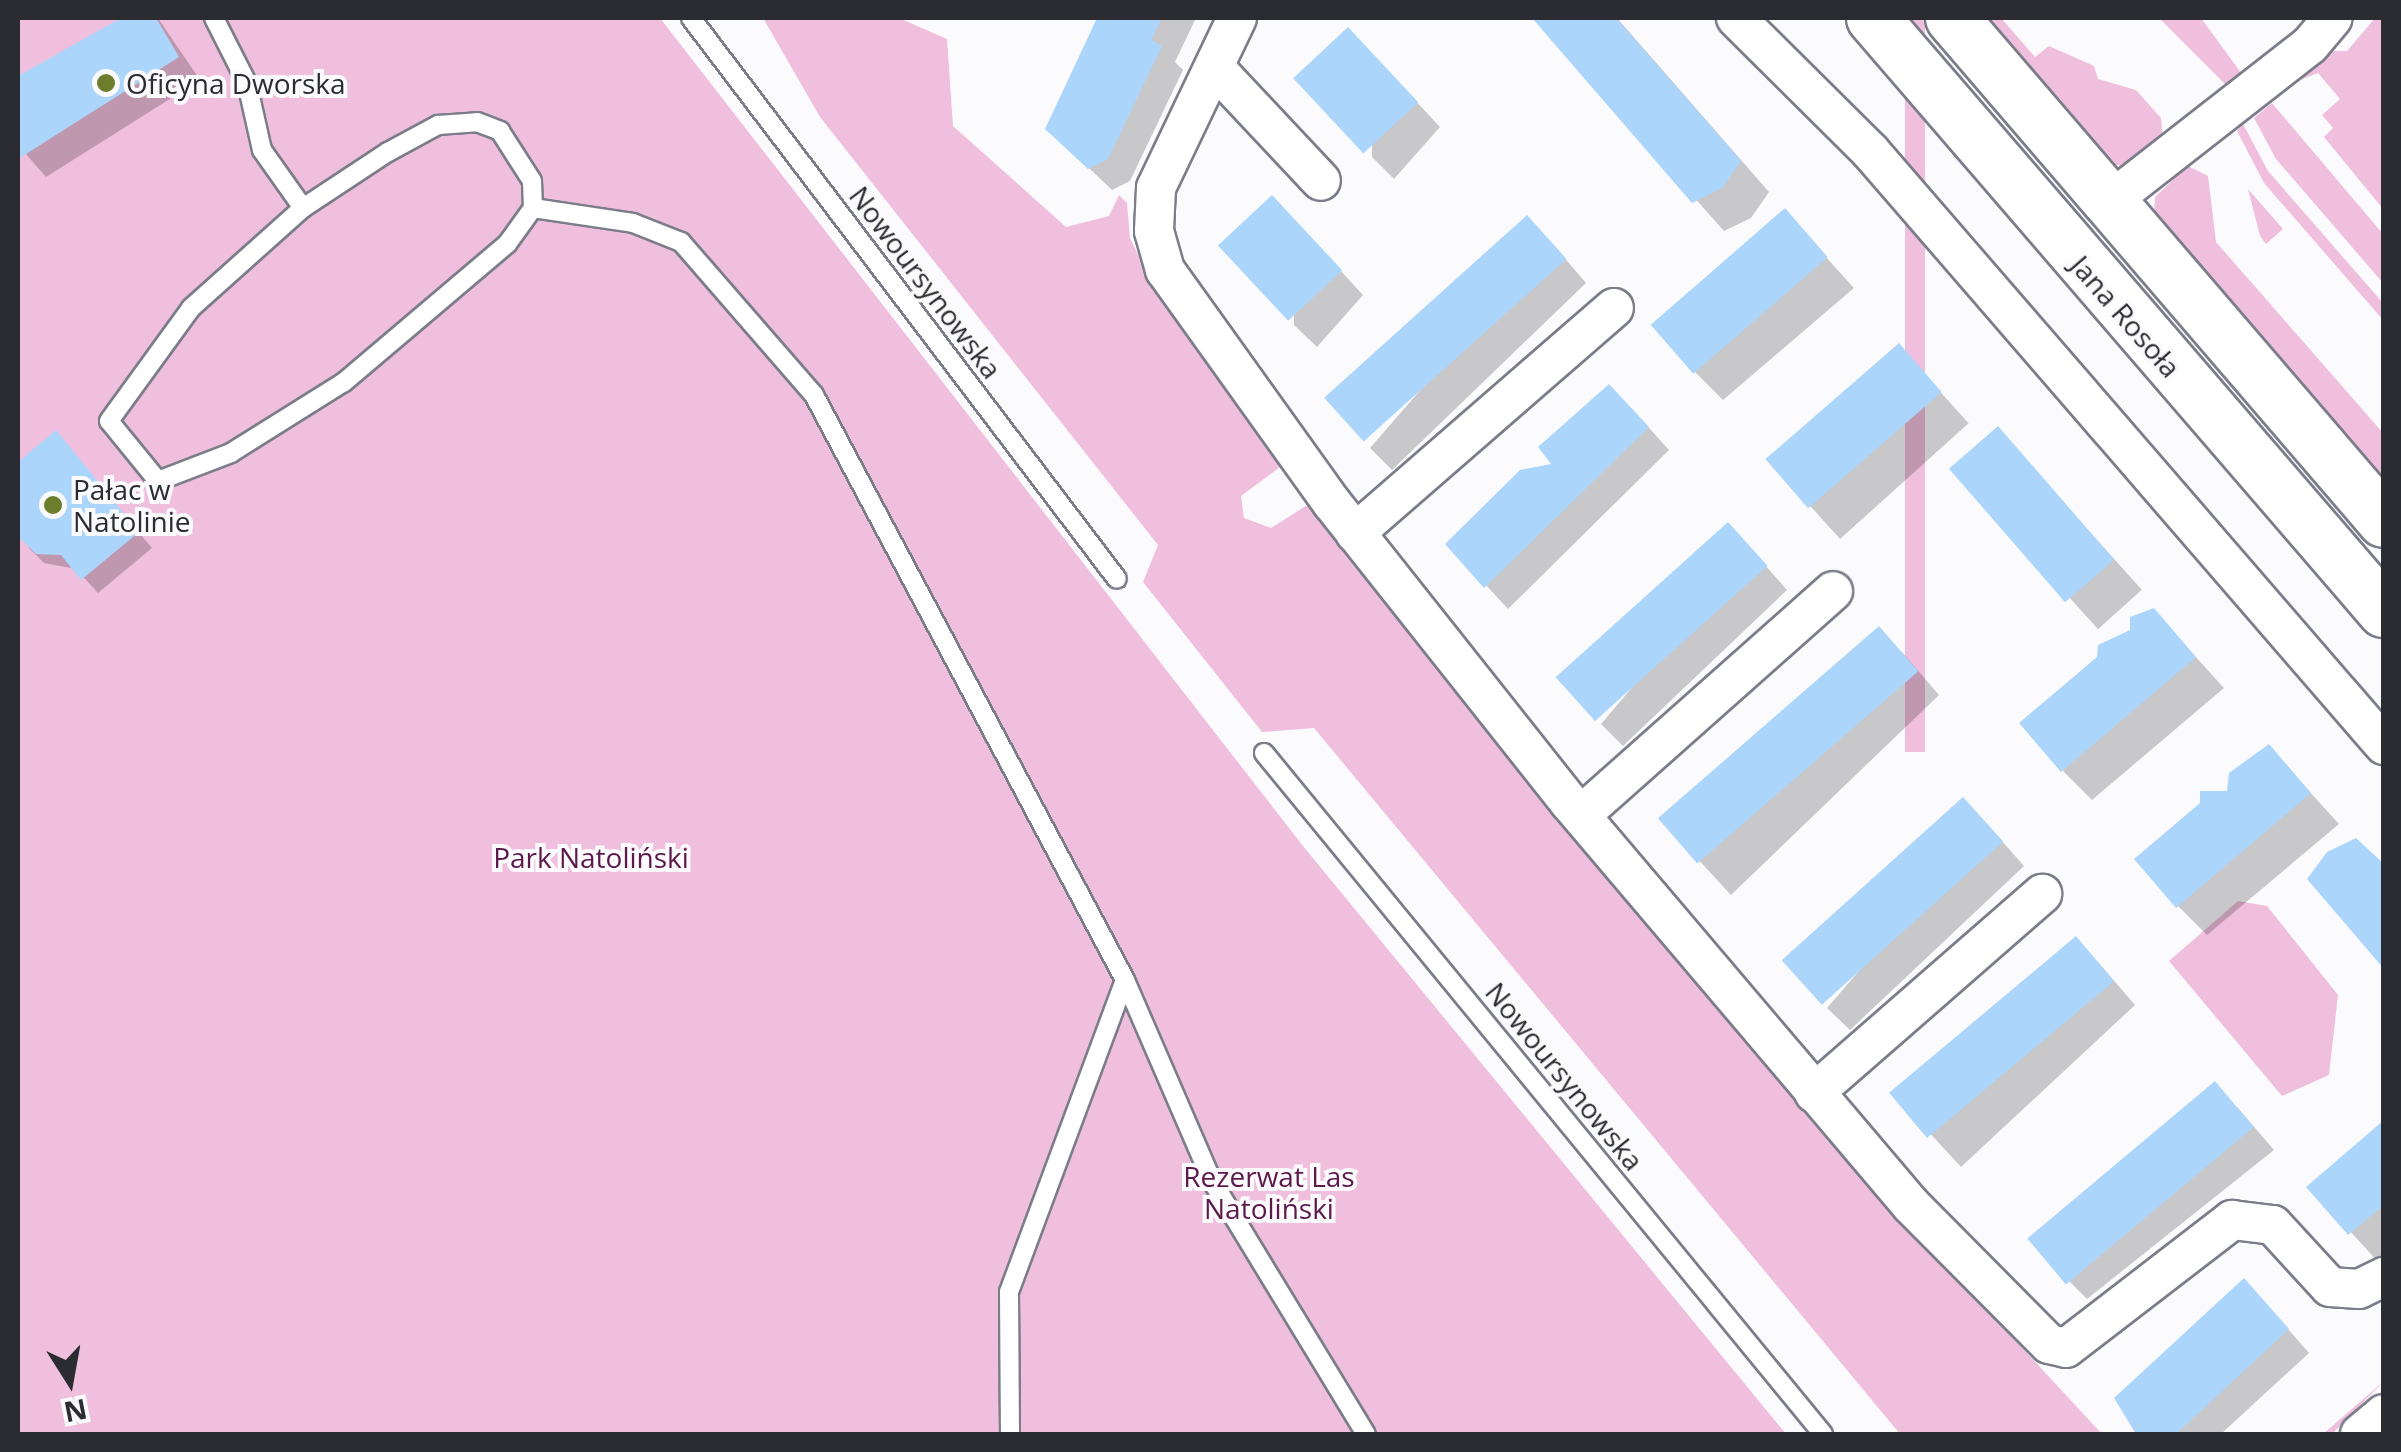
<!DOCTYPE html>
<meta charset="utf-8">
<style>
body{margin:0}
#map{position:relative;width:2401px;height:1452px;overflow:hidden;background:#fbfbfe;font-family:"Open Sans",sans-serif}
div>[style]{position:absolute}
.green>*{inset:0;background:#efbfdd;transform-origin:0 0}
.shadow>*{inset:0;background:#0003;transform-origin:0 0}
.building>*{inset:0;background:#acd5fb;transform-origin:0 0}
.roads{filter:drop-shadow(2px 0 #7b7d89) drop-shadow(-2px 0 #7b7d89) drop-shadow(0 2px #7b7d89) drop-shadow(0 -2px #7b7d89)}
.lane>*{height:18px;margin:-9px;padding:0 9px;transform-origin:9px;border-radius:9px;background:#fff}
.street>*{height:38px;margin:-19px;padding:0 19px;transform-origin:19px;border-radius:19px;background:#fff}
.secondary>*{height:52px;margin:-26px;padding:0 26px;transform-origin:26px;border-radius:26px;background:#fff}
.dots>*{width:28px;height:28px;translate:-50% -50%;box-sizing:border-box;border:5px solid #fbfbfe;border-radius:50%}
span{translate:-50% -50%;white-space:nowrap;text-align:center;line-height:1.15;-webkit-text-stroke:8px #fbfbfe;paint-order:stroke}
.poi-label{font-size:28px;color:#2b2c31}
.left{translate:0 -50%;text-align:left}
.street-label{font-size:28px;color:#2b2c31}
.park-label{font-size:28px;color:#5d1949}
.frame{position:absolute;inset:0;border:20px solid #2b2c31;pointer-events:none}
.north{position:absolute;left:20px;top:1332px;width:100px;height:100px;-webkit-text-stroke:8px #fbfbfe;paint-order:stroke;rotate:169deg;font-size:28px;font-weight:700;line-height:40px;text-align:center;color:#2b2c31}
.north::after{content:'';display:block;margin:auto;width:35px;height:45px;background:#2b2c31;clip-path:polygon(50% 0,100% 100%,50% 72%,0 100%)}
</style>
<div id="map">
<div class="green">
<div style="clip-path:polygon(18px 18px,660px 18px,1303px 846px,1786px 1434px,18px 1434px)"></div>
<div style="clip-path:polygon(763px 18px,899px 18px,947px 39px,953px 126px,1066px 227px,1109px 216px,1119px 195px,1127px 203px,1130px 238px,1150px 279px,1284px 464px,1241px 496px,1244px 518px,1271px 528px,1312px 502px,1816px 1126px,2102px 1434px,1900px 1434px,1314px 728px,1262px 732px,1143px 582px,1158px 545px,820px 117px)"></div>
<div style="left:1905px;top:18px;width:20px;height:734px"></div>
<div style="clip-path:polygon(1985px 18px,2001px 18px,2035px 57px,2049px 46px,2094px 66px,2098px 79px,2136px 90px,2161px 118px,2163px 141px,2132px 166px,2112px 165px)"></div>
<div style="clip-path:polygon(2159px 18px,2201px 18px,2247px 81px,2232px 91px)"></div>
<div style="clip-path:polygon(2375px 18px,2383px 18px,2383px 209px,2324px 137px,2333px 128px,2322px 115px,2340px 99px,2318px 73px,2295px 82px,2332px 51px,2347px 51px)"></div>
<div style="clip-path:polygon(2272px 103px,2383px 234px,2383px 283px,2276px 159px,2254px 118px)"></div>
<div style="clip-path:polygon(2243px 124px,2268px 171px,2383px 303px,2383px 320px,2264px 183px,2237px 131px)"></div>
<div style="clip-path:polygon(2188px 166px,2208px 176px,2216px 242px,2383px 433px,2383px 479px,2154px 215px,2155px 197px)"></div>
<div style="clip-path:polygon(2248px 189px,2283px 229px,2266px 244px,2260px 236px)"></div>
<div style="clip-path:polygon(2238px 901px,2267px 906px,2338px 995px,2329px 1075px,2282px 1096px,2169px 961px)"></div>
<div style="clip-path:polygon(2383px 1382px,2332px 1434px,2323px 1434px)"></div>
</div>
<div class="shadow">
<div style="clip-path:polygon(125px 18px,158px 18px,200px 80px,46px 177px,18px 145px,18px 80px)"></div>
<div style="clip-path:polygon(1196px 18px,1175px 62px,1183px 70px,1130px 181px,1112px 190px,1071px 151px,1098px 18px)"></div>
<div style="clip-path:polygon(1535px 18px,1617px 18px,1769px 192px,1751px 218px,1724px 231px)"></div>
<div style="clip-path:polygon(1371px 53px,1440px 127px,1394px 179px,1372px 157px)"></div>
<div style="clip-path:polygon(1785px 212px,1854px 288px,1723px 400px,1694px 371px)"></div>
<div style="clip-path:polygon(1294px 220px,1363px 295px,1317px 347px,1294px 325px)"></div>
<div style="clip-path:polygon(1550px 241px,1586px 283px,1392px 470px,1370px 448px)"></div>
<div style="left:1899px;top:346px;width:104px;height:173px;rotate:48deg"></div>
<div style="clip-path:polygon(1632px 409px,1669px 450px,1508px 609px,1448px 544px)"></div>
<div style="left:1998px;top:430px;width:215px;height:59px;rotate:48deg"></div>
<div style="clip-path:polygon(55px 434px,152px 548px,98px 593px,76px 569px,44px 563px,29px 548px,18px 466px)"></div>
<div style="clip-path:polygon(1750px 548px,1787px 590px,1623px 746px,1601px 724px)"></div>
<div style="clip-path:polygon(2154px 611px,2224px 688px,2092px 800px,2063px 771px,2132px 631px)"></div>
<div style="clip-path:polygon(1902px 652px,1939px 695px,1731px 895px,1671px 830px)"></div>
<div style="clip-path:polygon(2269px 747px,2339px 824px,2207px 935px,2178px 906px,2230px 793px)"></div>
<div style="clip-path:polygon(1986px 823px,2024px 866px,1850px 1030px,1827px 1008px)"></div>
<div style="clip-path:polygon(2098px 962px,2135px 1005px,1961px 1167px,1902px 1103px)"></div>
<div style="clip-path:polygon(2237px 1107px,2274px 1150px,2087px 1299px,2064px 1276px)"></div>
<div style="clip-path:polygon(2384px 1123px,2384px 1259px,2379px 1263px,2310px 1187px)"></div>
<div style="clip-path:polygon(2266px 1304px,2309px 1353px,2221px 1434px,2150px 1434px,2117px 1398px)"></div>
</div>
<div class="building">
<div style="clip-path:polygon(121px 18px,156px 18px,179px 57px,18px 159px,18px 76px)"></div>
<div style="clip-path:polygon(1097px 18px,1162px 18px,1151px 40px,1162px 46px,1108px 159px,1088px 169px,1045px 129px)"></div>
<div style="clip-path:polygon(1532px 18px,1616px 18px,1741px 161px,1722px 188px,1692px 203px)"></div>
<div style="left:1348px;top:27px;width:103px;height:75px;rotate:47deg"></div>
<div style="left:1272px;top:195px;width:103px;height:74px;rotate:47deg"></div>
<div style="left:1785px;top:208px;width:65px;height:178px;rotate:49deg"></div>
<div style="left:1527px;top:215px;width:59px;height:273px;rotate:48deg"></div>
<div style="left:1899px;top:343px;width:65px;height:177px;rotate:49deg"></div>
<div style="clip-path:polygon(1609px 384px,1649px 427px,1484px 588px,1445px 544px,1520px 470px,1551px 464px,1538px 447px)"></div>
<div style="left:1998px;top:426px;width:177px;height:65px;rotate:49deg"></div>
<div style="clip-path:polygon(56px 430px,139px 532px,81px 580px,61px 555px,36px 554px,18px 536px,18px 462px)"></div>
<div style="left:1728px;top:522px;width:59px;height:232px;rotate:48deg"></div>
<div style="clip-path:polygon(2154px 608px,2196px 657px,2061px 772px,2019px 723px,2097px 657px,2098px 645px,2130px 630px,2130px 617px)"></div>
<div style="left:1879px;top:626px;width:60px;height:293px;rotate:49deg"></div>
<div style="clip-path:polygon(2269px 744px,2311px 793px,2176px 908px,2134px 859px,2200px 803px,2200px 791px,2227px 791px,2229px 773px)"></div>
<div style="left:1963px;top:797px;width:60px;height:244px;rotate:48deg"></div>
<div style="clip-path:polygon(2356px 838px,2384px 864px,2384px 969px,2307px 879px,2327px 852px)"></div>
<div style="left:2076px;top:936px;width:59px;height:244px;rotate:50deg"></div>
<div style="left:2215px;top:1081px;width:60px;height:245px;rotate:50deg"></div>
<div style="clip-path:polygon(2384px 1120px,2384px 1205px,2348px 1235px,2306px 1187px)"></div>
<div style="clip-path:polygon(2244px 1278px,2289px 1329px,2176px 1434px,2136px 1434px,2114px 1398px)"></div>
</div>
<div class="roads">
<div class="lane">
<div style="left:214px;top:18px;width:73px;rotate:63.1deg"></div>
<div style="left:247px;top:83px;width:69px;rotate:77.4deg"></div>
<div style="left:262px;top:150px;width:71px;rotate:54.7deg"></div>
<div style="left:691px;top:18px;width:704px;rotate:52.79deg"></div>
<div style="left:477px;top:122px;width:25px;rotate:21deg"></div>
<div style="left:500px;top:131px;width:59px;rotate:57.4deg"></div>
<div style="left:532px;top:181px;width:27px;rotate:88deg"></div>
<div style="left:533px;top:208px;width:44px;rotate:125.8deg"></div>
<div style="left:507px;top:244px;width:214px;rotate:139.7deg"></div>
<div style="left:344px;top:382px;width:133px;rotate:147.9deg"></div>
<div style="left:231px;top:453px;width:78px;rotate:159deg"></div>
<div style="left:158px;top:481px;width:77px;rotate:-129.2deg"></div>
<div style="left:109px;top:421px;width:140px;rotate:-54deg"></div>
<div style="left:191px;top:308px;width:150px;rotate:-41.8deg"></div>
<div style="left:303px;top:208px;width:102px;rotate:-33.4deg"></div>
<div style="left:388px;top:152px;width:57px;rotate:-28.4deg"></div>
<div style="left:438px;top:125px;width:39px;rotate:-4deg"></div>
<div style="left:533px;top:208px;width:101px;rotate:8.5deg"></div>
<div style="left:633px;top:223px;width:52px;rotate:21.6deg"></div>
<div style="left:681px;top:242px;width:203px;rotate:49deg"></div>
<div style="left:814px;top:395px;width:663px;rotate:62deg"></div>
<div style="left:1125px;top:980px;width:333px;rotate:110.4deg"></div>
<div style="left:1009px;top:1292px;width:142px;rotate:89.6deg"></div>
<div style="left:1264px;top:753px;width:881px;rotate:50.62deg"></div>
<div style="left:1125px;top:980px;width:219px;rotate:66.6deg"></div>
<div style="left:1212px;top:1181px;width:296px;rotate:58.7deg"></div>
</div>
<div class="street">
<div style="left:1237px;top:18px;width:188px;rotate:115.5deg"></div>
<div style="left:1156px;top:188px;width:43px;rotate:92.7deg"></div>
<div style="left:1154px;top:231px;width:41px;rotate:74.2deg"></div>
<div style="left:1165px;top:270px;width:287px;rotate:54.4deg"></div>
<div style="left:1332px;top:503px;width:382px;rotate:51.6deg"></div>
<div style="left:1569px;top:802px;width:529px;rotate:49.68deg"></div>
<div style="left:1911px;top:1205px;width:196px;rotate:45.2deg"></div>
<div style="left:2049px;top:1344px;width:17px;rotate:13deg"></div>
<div style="left:2066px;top:1348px;width:210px;rotate:-37.6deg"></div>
<div style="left:2232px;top:1220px;width:41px;rotate:7deg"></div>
<div style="left:2273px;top:1225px;width:84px;rotate:47.4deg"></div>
<div style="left:2330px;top:1287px;width:29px;rotate:4deg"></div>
<div style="left:2359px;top:1289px;width:28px;rotate:-26deg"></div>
<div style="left:1736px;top:18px;width:189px;rotate:44.8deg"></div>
<div style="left:1870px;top:151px;width:786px;rotate:49.13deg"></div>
<div style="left:1214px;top:67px;width:156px;rotate:46.8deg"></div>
<div style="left:2109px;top:202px;width:255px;rotate:-38deg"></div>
<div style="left:2310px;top:45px;width:35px;rotate:-50deg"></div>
<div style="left:1355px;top:533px;width:343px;rotate:-41deg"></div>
<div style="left:1581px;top:815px;width:337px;rotate:-41.6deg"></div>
<div style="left:1814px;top:1093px;width:303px;rotate:-41.1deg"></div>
<div style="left:2360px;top:1434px;width:31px;rotate:-40deg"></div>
</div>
<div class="secondary">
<div style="left:1873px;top:18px;width:783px;rotate:49.25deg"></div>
<div style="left:1952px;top:18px;width:663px;rotate:49.34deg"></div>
</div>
</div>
<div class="dots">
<div style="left:106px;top:83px;background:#6e7d2b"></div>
<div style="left:53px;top:505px;background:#6e7d2b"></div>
</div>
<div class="poi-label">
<span class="left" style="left:126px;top:83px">Oficyna Dworska</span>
<span class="left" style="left:73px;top:505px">Pałac w<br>Natolinie</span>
</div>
<div class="street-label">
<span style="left:926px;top:282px;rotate:53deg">Nowoursynowska</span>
<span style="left:2126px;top:316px;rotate:49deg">Jana Rosoła</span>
<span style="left:1565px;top:1076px;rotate:51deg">Nowoursynowska</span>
</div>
<div class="park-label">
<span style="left:591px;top:857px">Park Natoliński</span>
<span style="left:1269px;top:1192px">Rezerwat Las<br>Natoliński</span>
</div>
<div class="frame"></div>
<div class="north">N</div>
</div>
